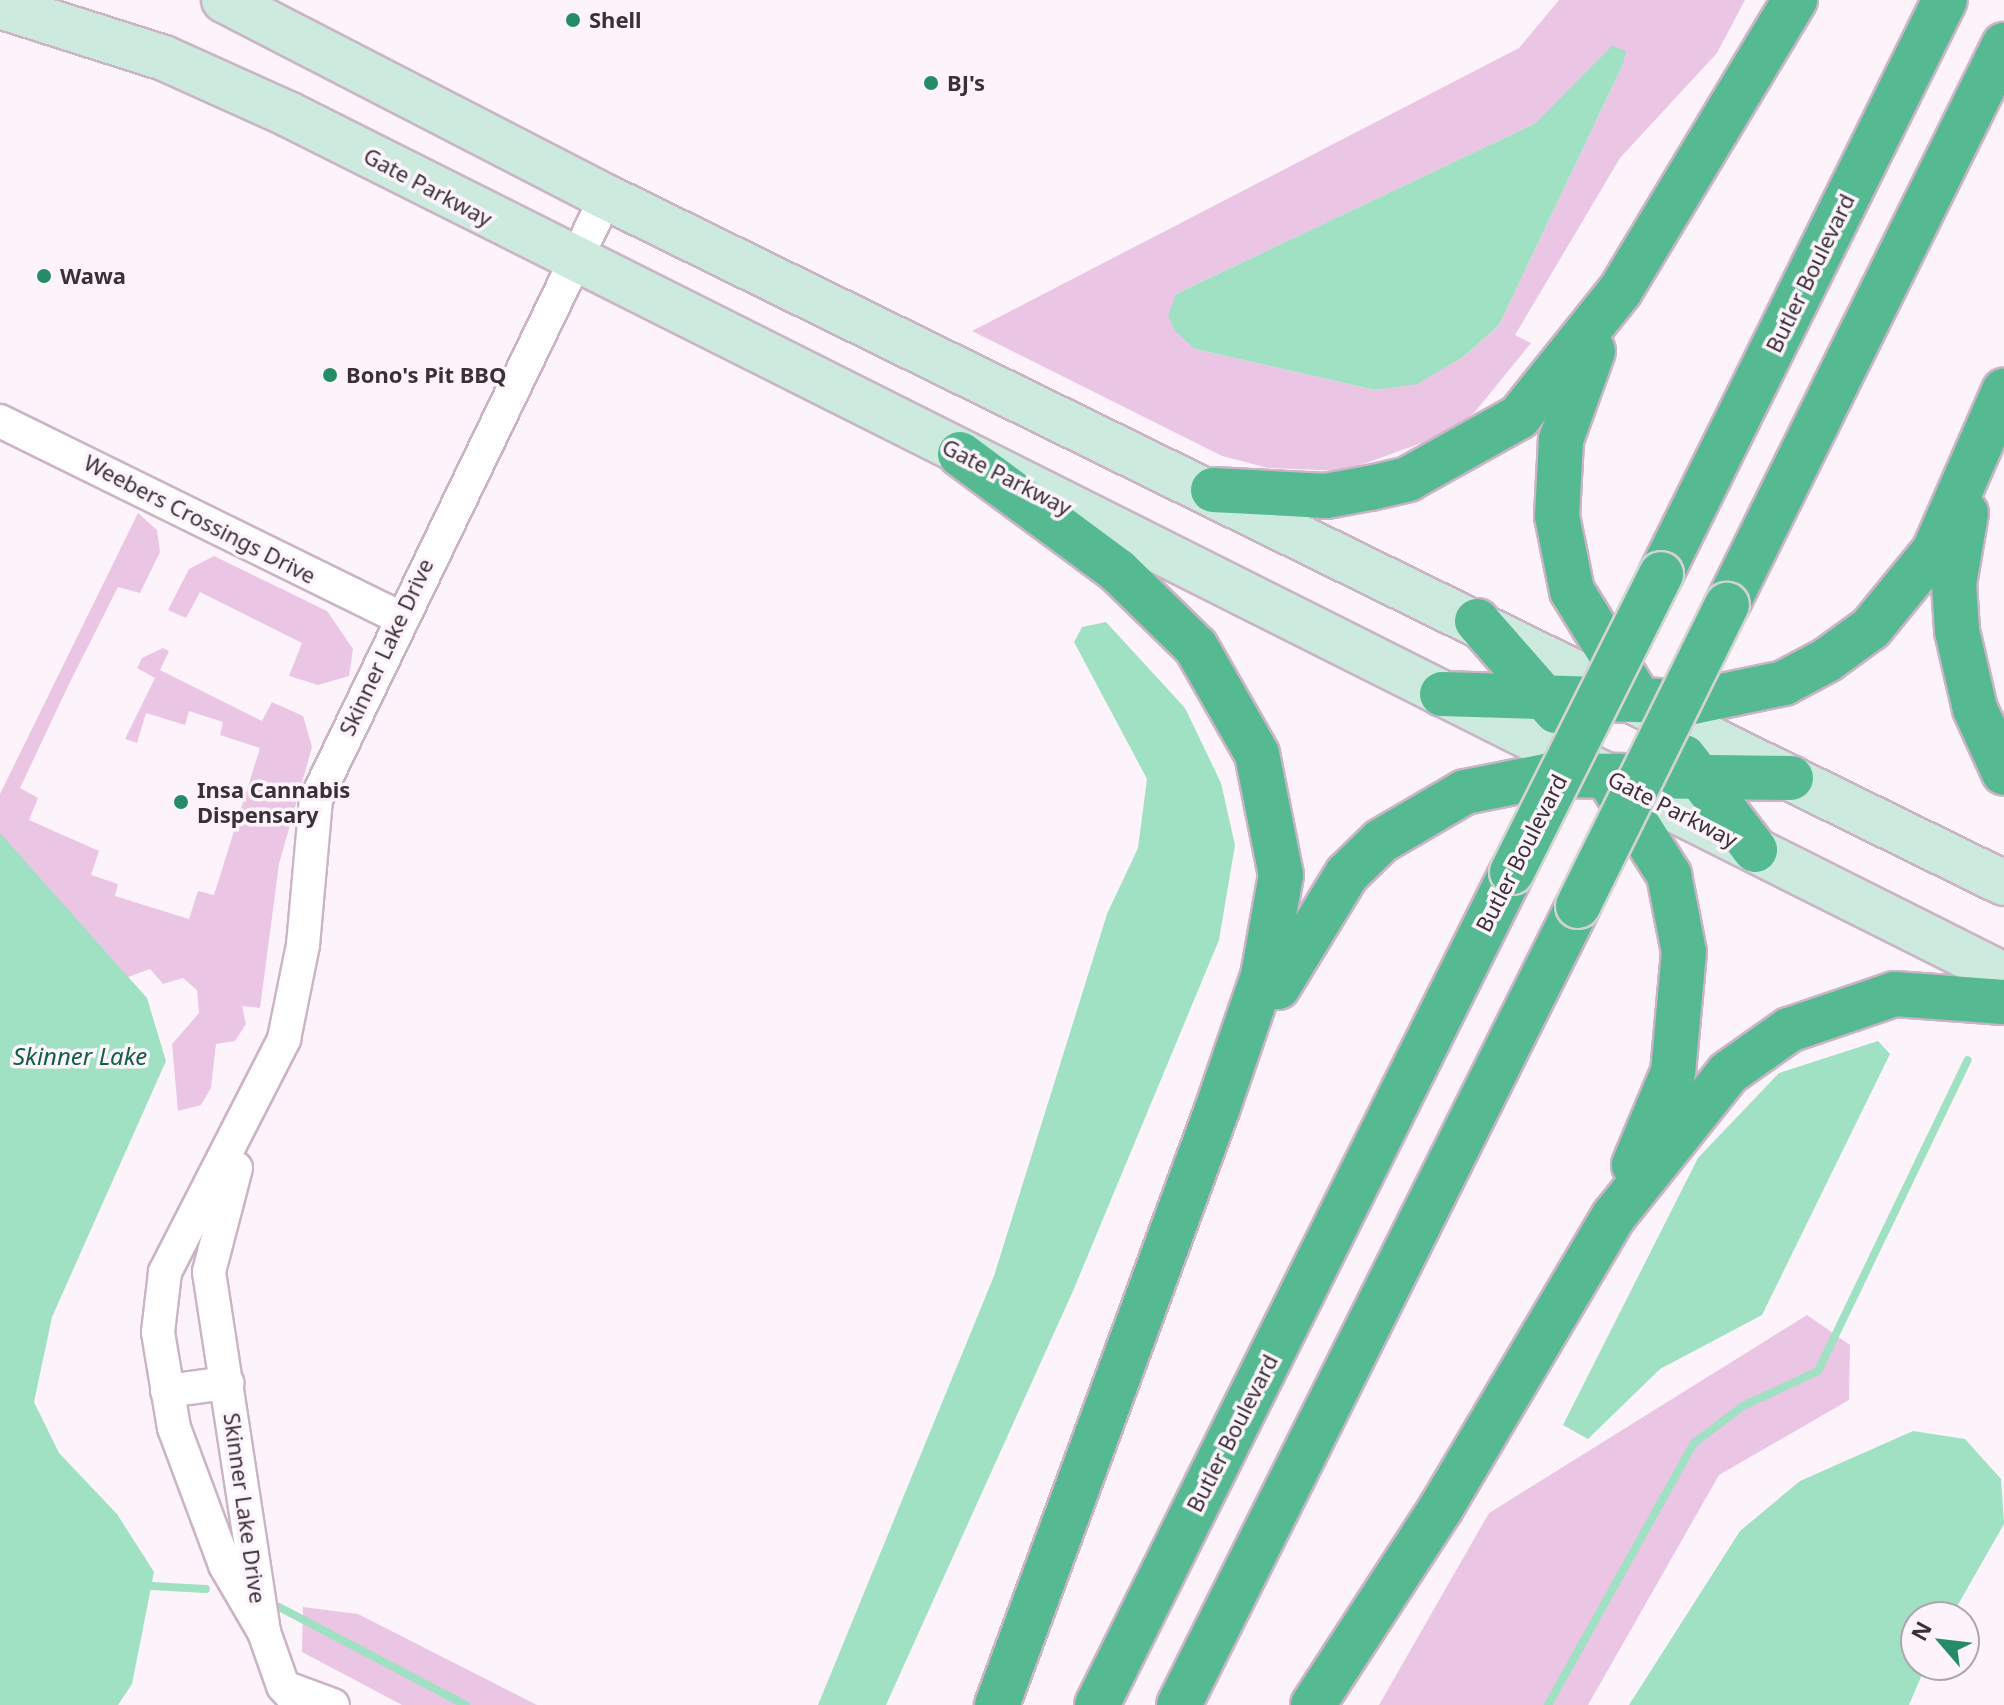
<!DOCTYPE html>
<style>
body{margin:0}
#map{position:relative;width:2004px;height:1705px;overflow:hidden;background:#fdf4fb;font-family:"Noto Sans",sans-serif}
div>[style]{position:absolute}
.green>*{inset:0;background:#ebc5e4}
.water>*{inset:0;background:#a0e0c3}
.stream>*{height:8px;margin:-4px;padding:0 4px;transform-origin:4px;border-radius:4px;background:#a0e0c3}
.roads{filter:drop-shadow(2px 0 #cab4c6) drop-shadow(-2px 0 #cab4c6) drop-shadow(0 2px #cab4c6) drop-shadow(0 -2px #cab4c6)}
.minor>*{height:32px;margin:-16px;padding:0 16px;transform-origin:16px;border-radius:16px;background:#fff}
.secondary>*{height:44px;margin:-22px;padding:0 22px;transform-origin:22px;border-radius:22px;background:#cceade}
.motorway>*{height:44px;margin:-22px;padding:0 22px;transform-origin:22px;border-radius:22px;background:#55ba91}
.bridges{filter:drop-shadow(2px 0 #d4d2d3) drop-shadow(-2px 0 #d4d2d3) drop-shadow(0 2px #d4d2d3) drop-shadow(0 -2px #d4d2d3)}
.motorway-bridge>*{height:44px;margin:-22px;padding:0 22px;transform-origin:22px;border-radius:22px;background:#55ba91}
.dots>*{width:22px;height:22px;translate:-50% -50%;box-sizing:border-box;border:4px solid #fdf4fb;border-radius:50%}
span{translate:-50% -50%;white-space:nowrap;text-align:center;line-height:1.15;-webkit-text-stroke:7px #fdf4fb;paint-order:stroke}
.poi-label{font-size:22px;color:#3a3138;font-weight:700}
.left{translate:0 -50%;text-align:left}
.street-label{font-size:22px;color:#3a3138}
.water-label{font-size:24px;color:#126146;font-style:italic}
.north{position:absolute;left:1900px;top:1601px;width:80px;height:80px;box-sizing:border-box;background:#fdf4fb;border:2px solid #afa6ad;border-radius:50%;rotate:298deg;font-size:22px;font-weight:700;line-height:32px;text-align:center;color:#3a3138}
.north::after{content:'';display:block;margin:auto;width:28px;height:36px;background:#268c67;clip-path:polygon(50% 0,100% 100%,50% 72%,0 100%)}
</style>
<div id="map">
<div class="green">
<div style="clip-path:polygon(evenodd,1559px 0,1745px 0,1717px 53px,1620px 158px,1515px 335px,1531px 343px,1474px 413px,1441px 436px,1344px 471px,1268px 468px,1222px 456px,972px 331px,1519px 48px,1559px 0,1623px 64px,1499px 325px,1463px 357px,1417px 383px,1375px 390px,1195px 349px,1176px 294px,1536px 123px,1623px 64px)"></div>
<div style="clip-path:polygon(138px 513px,157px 530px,160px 552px,140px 593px,118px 587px,70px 682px,20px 788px,38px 798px,29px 820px,99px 851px,91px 875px,118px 884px,115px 896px,189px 919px,198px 891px,214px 895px,260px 748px,220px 735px,223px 722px,189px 711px,185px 725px,146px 713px,137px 743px,125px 739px,155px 678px,137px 668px,142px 658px,163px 648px,169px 651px,160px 670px,262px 721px,272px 702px,303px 716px,312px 747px,279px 864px,260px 1008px,242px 1006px,246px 1024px,235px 1041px,216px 1044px,211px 1088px,201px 1105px,178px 1111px,172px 1044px,199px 1013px,197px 990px,183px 978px,163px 984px,150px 969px,128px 977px,50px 890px,0 848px,0 794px)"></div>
<div style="clip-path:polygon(214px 556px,327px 611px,353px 649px,349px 676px,318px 685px,289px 676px,302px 643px,200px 592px,186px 618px,168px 610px,189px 569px)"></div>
<div style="clip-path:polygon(1807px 1315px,1850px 1345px,1849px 1400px,1719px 1475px,1588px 1705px,1379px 1705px,1489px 1513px)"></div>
<div style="clip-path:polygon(303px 1607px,358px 1614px,537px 1705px,402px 1705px,302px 1652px)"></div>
</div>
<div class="water">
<div style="clip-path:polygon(1612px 46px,1626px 51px,1623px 64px,1499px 325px,1463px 357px,1417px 384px,1375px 390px,1195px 349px,1175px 331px,1168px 316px,1176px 294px,1536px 123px)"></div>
<div style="clip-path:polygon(1106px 622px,1185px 708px,1221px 783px,1235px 845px,1219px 940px,1073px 1291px,886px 1705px,818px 1705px,994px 1276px,1107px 914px,1138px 848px,1147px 779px,1074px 642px,1082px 627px)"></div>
<div style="clip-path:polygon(0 833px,147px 998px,166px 1061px,52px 1317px,34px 1402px,59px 1453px,117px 1514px,154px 1572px,132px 1684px,118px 1705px,0 1705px)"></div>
<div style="clip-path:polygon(1878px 1041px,1890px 1054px,1762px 1315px,1660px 1369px,1588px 1439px,1563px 1425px,1698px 1158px,1779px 1073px)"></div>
<div style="clip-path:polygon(1913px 1431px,1965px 1439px,2001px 1479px,2004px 1524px,1951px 1617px,1916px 1617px,1916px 1665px,1926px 1665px,1909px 1705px,1629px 1705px,1740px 1531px,1800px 1481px)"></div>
</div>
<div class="stream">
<div style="left:151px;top:1586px;width:55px;rotate:3.1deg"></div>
<div style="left:279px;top:1607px;width:211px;rotate:27.7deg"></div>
<div style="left:1548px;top:1705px;width:300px;rotate:-60.9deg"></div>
<div style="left:1694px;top:1443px;width:61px;rotate:-37.1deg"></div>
<div style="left:1743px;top:1406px;width:83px;rotate:-25deg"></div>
<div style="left:1818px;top:1371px;width:345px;rotate:-64.3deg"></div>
</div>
<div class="roads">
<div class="minor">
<div style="left:0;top:421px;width:446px;rotate:26.2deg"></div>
<div style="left:236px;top:1168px;width:107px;rotate:104.6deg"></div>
<div style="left:209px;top:1272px;width:364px;rotate:81.3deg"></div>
<div style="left:264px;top:1632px;width:57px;rotate:70.6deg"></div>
<div style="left:283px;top:1686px;width:25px;rotate:48deg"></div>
<div style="left:167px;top:1391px;width:61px;rotate:-7.6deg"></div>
<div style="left:264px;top:1632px;width:78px;rotate:-120.2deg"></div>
<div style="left:225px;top:1565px;width:146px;rotate:-110.4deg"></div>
<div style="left:174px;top:1428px;width:97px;rotate:-99.5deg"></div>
<div style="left:158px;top:1332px;width:60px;rotate:-83.3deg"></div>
<div style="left:165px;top:1272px;width:262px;rotate:-62.9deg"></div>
<div style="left:284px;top:1039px;width:96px;rotate:-78.6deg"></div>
<div style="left:303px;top:945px;width:147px;rotate:-84.9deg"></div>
<div style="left:316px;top:799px;width:668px;rotate:-64.28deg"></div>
<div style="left:284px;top:1687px;width:52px;rotate:20.2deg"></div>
</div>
<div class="secondary">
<div style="left:224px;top:0;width:430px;rotate:27.3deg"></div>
<div style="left:606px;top:197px;width:1557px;rotate:26.14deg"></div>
<div style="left:0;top:6px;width:172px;rotate:17.6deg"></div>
<div style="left:164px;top:58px;width:136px;rotate:24.3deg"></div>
<div style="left:288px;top:114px;width:1920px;rotate:26.65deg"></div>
</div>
<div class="motorway">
<div style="left:1593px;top:351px;width:95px;rotate:109.8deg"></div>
<div style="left:1561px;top:440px;width:76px;rotate:93deg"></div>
<div style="left:1557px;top:516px;width:76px;rotate:78.7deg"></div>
<div style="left:1572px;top:591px;width:120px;rotate:58.3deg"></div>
<div style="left:960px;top:454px;width:197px;rotate:36.5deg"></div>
<div style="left:1118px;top:571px;width:109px;rotate:44.3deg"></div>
<div style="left:1196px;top:647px;width:123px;rotate:60.3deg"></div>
<div style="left:1257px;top:754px;width:123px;rotate:78.8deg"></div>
<div style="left:1281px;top:875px;width:103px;rotate:100.1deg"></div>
<div style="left:1263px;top:976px;width:139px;rotate:109deg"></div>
<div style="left:1218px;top:1107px;width:638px;rotate:110.28deg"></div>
<div style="left:1213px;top:490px;width:113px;rotate:3deg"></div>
<div style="left:1326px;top:496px;width:45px;rotate:-10.3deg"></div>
<div style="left:1370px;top:488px;width:39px;rotate:-13deg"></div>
<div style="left:1408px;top:479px;width:127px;rotate:-29.2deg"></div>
<div style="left:1519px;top:417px;width:161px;rotate:-51.3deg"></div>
<div style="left:1620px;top:291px;width:340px;rotate:-59deg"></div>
<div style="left:1966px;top:513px;width:72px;rotate:99.6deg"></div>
<div style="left:1954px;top:584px;width:47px;rotate:86.3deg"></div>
<div style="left:1957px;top:631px;width:80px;rotate:77deg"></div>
<div style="left:1975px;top:709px;width:70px;rotate:65.6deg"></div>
<div style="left:1661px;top:574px;width:640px;rotate:-63.68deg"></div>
<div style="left:1727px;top:605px;width:625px;rotate:-63.68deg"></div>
<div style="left:1477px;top:621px;width:120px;rotate:48.7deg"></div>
<div style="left:1442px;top:694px;width:251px;rotate:1.8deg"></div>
<div style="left:1693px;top:702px;width:93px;rotate:-11.8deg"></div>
<div style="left:1784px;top:683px;width:49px;rotate:-28.1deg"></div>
<div style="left:1827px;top:660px;width:54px;rotate:-36deg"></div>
<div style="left:1871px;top:628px;width:99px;rotate:-50.7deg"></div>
<div style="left:1934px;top:551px;width:175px;rotate:-66.4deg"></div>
<div style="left:1684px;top:757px;width:117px;rotate:52.6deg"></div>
<div style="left:1608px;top:778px;width:115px;rotate:57.8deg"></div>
<div style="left:1669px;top:875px;width:78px;rotate:79deg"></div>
<div style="left:1684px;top:952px;width:121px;rotate:95.2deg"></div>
<div style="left:1673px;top:1072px;width:101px;rotate:112.8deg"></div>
<div style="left:1278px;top:987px;width:132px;rotate:-58.6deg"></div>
<div style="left:1347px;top:874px;width:47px;rotate:-44.1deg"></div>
<div style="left:1381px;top:841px;width:97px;rotate:-30.3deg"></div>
<div style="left:1465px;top:792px;width:87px;rotate:-11.3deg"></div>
<div style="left:1550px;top:775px;width:241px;rotate:0.7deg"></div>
<div style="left:1097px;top:1705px;width:931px;rotate:-63.52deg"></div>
<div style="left:1179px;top:1705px;width:893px;rotate:-63.46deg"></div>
<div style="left:1313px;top:1705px;width:235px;rotate:-57deg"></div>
<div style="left:1441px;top:1508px;width:339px;rotate:-59.4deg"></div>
<div style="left:1614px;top:1216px;width:183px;rotate:-51.4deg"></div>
<div style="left:1728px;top:1073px;width:75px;rotate:-35.2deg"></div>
<div style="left:1789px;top:1030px;width:112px;rotate:-18.8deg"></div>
<div style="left:1895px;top:994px;width:109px;rotate:4.2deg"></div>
</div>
</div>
<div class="bridges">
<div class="motorway-bridge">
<div style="left:1512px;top:872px;width:333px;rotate:-63.4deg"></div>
<div style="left:1578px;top:906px;width:336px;rotate:-63.7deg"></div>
</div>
</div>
<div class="dots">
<div style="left:573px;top:20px;background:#268c67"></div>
<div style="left:931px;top:83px;background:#268c67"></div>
<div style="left:44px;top:276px;background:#268c67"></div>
<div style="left:330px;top:375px;background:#268c67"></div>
<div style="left:181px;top:802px;background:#268c67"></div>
</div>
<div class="poi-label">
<span class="left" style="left:589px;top:20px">Shell</span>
<span class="left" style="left:947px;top:83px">BJ's</span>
<span class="left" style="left:60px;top:276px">Wawa</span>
<span class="left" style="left:346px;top:375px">Bono's Pit BBQ</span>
<span class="left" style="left:197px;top:802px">Insa Cannabis<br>Dispensary</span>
</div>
<div class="street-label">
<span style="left:428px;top:187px;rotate:28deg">Gate Parkway</span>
<span style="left:1810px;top:273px;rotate:-64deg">Butler Boulevard</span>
<span style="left:1007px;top:477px;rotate:27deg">Gate Parkway</span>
<span style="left:200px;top:519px;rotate:27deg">Weebers Crossings Drive</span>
<span style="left:386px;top:647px;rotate:-65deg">Skinner Lake Drive</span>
<span style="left:1673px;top:809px;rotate:27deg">Gate Parkway</span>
<span style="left:1521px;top:853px;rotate:-63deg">Butler Boulevard</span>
<span style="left:1232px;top:1433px;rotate:-63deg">Butler Boulevard</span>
<span style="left:245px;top:1508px;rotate:82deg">Skinner Lake Drive</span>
</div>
<div class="water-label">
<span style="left:80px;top:1056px">Skinner Lake</span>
</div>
<div class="north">N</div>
</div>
